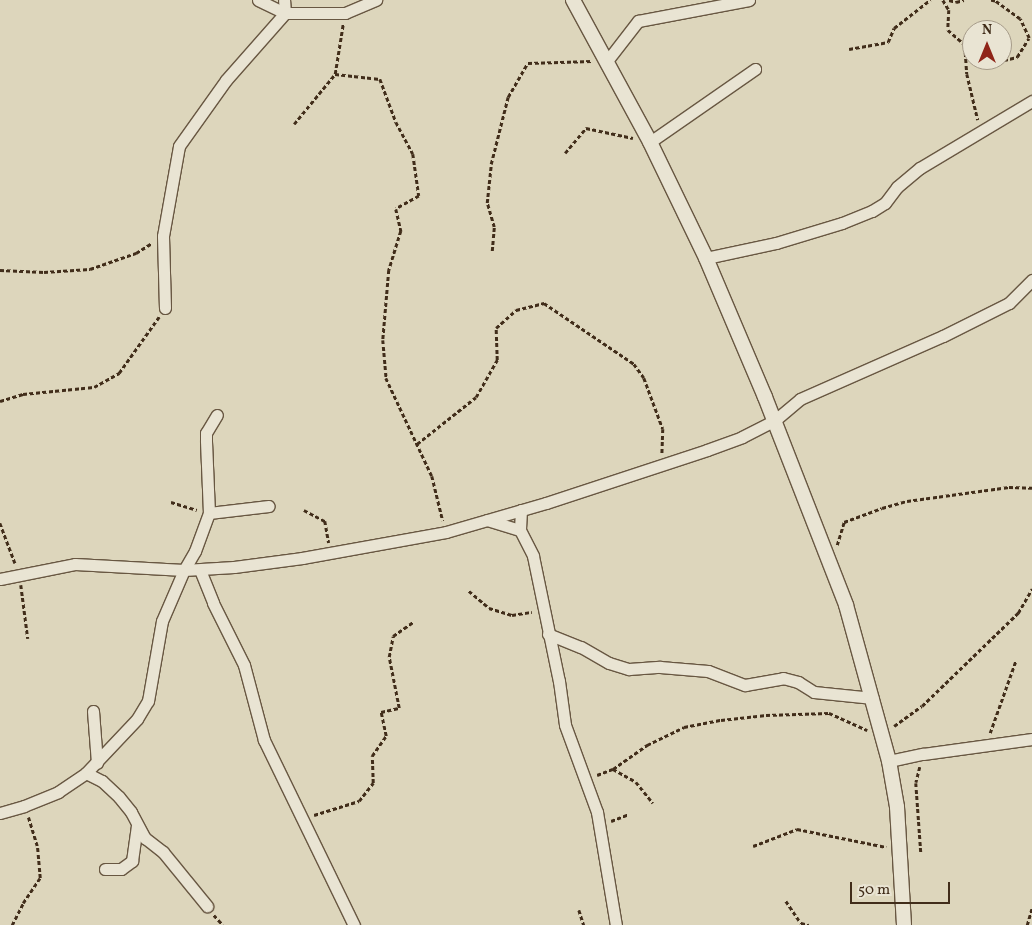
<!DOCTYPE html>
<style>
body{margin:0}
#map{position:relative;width:1032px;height:925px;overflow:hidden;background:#ddd6bc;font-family:Vollkorn,serif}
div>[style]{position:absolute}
.path>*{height:2.5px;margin-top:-1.25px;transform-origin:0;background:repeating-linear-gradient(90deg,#412d1a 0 4px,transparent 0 6.5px)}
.roads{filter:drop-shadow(1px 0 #685742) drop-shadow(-1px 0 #685742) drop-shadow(0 1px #685742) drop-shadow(0 -1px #685742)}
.minor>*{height:11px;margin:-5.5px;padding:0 5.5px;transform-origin:5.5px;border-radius:5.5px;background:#e9e4d3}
.tertiary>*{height:14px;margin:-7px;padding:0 7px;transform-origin:7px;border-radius:7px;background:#e9e4d3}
span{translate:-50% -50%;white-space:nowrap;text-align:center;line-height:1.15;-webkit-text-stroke:4px #e9e4d3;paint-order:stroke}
.north{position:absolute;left:962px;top:20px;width:50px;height:50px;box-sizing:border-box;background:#e9e4d3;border:1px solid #a69b89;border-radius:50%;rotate:0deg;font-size:14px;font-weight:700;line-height:20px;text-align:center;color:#412d1a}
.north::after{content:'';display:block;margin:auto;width:18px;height:22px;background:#8f2418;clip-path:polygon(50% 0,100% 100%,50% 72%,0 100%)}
.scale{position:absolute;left:850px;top:882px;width:100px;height:22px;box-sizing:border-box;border:2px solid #412d1a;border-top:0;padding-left:6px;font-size:15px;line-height:18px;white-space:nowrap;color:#412d1a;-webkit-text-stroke:4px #e9e4d3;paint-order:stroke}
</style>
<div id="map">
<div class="path">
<div style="left:943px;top:0;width:12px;rotate:59deg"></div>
<div style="left:949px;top:10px;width:20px;rotate:93deg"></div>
<div style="left:948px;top:30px;width:32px;rotate:41deg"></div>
<div style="left:949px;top:0;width:7px;rotate:16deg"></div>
<div style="left:956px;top:2px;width:8px;rotate:-14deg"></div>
<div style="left:965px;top:46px;width:28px;rotate:86deg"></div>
<div style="left:967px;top:74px;width:47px;rotate:76.6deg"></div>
<div style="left:849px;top:49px;width:40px;rotate:-10deg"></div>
<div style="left:888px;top:42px;width:15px;rotate:-67deg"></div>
<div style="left:894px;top:28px;width:46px;rotate:-37.9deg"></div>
<div style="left:987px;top:60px;width:5px;rotate:37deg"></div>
<div style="left:991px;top:63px;width:27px;rotate:-13deg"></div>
<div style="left:1017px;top:57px;width:22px;rotate:-58deg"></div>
<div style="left:1029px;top:38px;width:21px;rotate:-115deg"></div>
<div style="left:1020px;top:19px;width:31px;rotate:-144deg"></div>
<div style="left:995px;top:1px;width:5px;rotate:-169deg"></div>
<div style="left:335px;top:74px;width:45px;rotate:6.3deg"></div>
<div style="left:380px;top:79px;width:46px;rotate:69.6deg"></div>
<div style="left:396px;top:122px;width:36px;rotate:62deg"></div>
<div style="left:413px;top:154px;width:42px;rotate:81.9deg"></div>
<div style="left:419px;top:196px;width:26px;rotate:151deg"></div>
<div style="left:396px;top:209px;width:23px;rotate:77deg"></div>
<div style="left:401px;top:231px;width:41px;rotate:107.1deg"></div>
<div style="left:389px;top:270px;width:70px;rotate:94.9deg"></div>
<div style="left:383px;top:340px;width:38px;rotate:85deg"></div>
<div style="left:386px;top:378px;width:108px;rotate:64.9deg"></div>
<div style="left:432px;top:476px;width:46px;rotate:76.3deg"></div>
<div style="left:294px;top:124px;width:65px;rotate:-50.6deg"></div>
<div style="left:335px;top:74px;width:51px;rotate:-80.9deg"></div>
<div style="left:565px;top:153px;width:33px;rotate:-50deg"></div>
<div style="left:586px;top:128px;width:48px;rotate:12deg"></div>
<div style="left:492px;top:251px;width:24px;rotate:-85deg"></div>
<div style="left:494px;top:227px;width:25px;rotate:-106deg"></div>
<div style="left:487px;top:203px;width:39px;rotate:-84deg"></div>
<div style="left:491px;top:164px;width:69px;rotate:-75.8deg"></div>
<div style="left:508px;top:97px;width:39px;rotate:-60deg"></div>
<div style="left:528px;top:63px;width:64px;rotate:-1.8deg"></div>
<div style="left:0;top:270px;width:44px;rotate:2.6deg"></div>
<div style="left:44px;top:272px;width:46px;rotate:-3.7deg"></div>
<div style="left:90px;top:269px;width:49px;rotate:-19.2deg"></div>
<div style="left:136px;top:253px;width:19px;rotate:-32deg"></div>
<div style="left:0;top:401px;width:24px;rotate:-17deg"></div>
<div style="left:23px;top:394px;width:71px;rotate:-5.6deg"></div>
<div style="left:94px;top:387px;width:29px;rotate:-29deg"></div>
<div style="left:119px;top:373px;width:69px;rotate:-54.5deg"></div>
<div style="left:417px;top:444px;width:75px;rotate:-38.5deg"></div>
<div style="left:476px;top:397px;width:43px;rotate:-60.4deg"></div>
<div style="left:497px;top:360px;width:32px;rotate:-92deg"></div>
<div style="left:496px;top:328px;width:27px;rotate:-42deg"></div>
<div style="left:516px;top:310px;width:29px;rotate:-14deg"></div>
<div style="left:544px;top:303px;width:109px;rotate:34.1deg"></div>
<div style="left:634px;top:364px;width:17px;rotate:54deg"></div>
<div style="left:644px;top:378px;width:54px;rotate:69.6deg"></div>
<div style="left:663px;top:429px;width:25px;rotate:92deg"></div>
<div style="left:171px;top:502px;width:27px;rotate:17deg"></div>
<div style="left:304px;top:510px;width:24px;rotate:28deg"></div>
<div style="left:325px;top:521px;width:22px;rotate:80deg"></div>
<div style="left:0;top:523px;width:43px;rotate:69.4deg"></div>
<div style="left:837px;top:545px;width:24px;rotate:-73deg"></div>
<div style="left:844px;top:522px;width:40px;rotate:-20.2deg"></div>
<div style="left:882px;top:508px;width:26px;rotate:-16deg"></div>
<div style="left:907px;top:501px;width:103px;rotate:-7.8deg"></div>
<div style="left:1009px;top:487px;width:23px;rotate:2deg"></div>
<div style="left:21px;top:585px;width:54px;rotate:82.6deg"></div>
<div style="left:469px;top:591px;width:26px;rotate:40deg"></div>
<div style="left:489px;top:608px;width:24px;rotate:17deg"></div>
<div style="left:512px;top:615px;width:20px;rotate:-9deg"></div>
<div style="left:894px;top:726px;width:34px;rotate:-36deg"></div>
<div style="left:922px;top:706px;width:134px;rotate:-44.1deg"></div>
<div style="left:1018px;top:613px;width:28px;rotate:-60deg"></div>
<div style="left:990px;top:733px;width:77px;rotate:-70.4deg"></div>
<div style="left:920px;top:767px;width:16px;rotate:104deg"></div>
<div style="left:916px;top:783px;width:70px;rotate:85.9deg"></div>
<div style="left:613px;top:769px;width:26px;rotate:29deg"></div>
<div style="left:636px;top:782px;width:27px;rotate:51deg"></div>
<div style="left:597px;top:775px;width:17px;rotate:-21deg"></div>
<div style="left:613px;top:769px;width:42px;rotate:-35.2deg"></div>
<div style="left:647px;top:745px;width:41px;rotate:-25.9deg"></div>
<div style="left:684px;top:727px;width:38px;rotate:-11deg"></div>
<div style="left:721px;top:720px;width:45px;rotate:-6.3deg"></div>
<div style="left:766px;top:715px;width:63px;rotate:-1.8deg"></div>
<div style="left:829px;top:713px;width:42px;rotate:24.1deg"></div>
<div style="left:314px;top:815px;width:47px;rotate:-17.3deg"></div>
<div style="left:359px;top:801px;width:23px;rotate:-52deg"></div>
<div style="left:373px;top:783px;width:27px;rotate:-92deg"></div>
<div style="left:372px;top:756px;width:24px;rotate:-55deg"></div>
<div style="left:386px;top:736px;width:25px;rotate:-102deg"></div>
<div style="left:381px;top:712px;width:18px;rotate:-13deg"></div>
<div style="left:399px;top:708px;width:52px;rotate:-101.1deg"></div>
<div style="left:389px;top:657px;width:21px;rotate:-79deg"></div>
<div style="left:393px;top:636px;width:24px;rotate:-35deg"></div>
<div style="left:611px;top:821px;width:19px;rotate:-21deg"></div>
<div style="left:753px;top:846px;width:47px;rotate:-21.1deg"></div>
<div style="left:797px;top:829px;width:91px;rotate:11.4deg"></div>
<div style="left:786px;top:901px;width:27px;rotate:56deg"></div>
<div style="left:801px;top:923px;width:8px;rotate:14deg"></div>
<div style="left:579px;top:910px;width:16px;rotate:72deg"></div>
<div style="left:214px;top:915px;width:13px;rotate:48deg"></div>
<div style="left:12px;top:925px;width:25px;rotate:-63deg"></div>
<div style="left:23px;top:903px;width:30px;rotate:-56deg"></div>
<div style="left:40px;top:878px;width:32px;rotate:-95deg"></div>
<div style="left:37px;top:846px;width:30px;rotate:-107deg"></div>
<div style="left:1027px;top:925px;width:19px;rotate:-74deg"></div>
</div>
<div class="roads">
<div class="minor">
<div style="left:258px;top:0;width:30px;rotate:26deg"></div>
<div style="left:285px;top:13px;width:60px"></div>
<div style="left:345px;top:13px;width:34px;rotate:-23deg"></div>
<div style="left:607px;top:61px;width:51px;rotate:-52.2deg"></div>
<div style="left:638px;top:21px;width:113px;rotate:-10.7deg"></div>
<div style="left:650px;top:142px;width:128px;rotate:-34.8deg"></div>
<div style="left:706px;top:258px;width:72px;rotate:-12.1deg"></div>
<div style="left:776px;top:243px;width:69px;rotate:-16.9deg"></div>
<div style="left:842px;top:223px;width:32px;rotate:-22deg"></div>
<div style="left:872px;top:211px;width:15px;rotate:-32deg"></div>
<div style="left:885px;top:203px;width:20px;rotate:-53deg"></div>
<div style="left:897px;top:187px;width:30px;rotate:-40deg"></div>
<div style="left:920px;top:168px;width:131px;rotate:-30.9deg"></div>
<div style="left:165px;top:308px;width:72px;rotate:-91.6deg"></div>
<div style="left:163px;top:236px;width:91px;rotate:-79.9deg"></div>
<div style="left:179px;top:146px;width:81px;rotate:-54.5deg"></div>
<div style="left:226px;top:80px;width:89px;rotate:-48.6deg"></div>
<div style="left:285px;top:13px;width:13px;rotate:-94deg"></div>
<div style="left:521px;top:510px;width:20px;rotate:93deg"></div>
<div style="left:520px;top:530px;width:29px;rotate:63deg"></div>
<div style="left:533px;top:556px;width:128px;rotate:78.3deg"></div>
<div style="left:559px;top:681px;width:44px;rotate:82.2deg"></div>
<div style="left:565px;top:725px;width:93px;rotate:69.8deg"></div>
<div style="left:597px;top:812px;width:115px;rotate:80.5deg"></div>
<div style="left:209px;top:513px;width:60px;rotate:-6.7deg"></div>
<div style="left:487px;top:520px;width:34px;rotate:17deg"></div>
<div style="left:200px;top:570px;width:35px;rotate:68deg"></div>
<div style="left:213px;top:603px;width:69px;rotate:63.4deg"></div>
<div style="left:244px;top:665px;width:78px;rotate:75.1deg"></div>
<div style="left:264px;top:740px;width:206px;rotate:64.1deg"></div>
<div style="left:0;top:579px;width:76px;rotate:-11.3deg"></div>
<div style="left:75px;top:564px;width:109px;rotate:3.2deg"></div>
<div style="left:184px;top:570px;width:22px;rotate:-60deg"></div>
<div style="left:195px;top:551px;width:40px;rotate:-69.8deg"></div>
<div style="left:209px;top:513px;width:73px;rotate:-92.4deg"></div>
<div style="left:206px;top:440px;width:7px;rotate:-90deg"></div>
<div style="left:206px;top:433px;width:21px;rotate:-59deg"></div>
<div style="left:548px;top:634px;width:35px;rotate:22deg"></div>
<div style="left:581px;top:647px;width:32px;rotate:30deg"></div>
<div style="left:609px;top:663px;width:21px;rotate:17deg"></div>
<div style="left:629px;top:669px;width:31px;rotate:-4deg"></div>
<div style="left:660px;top:667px;width:48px;rotate:4.8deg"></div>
<div style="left:708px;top:671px;width:40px;rotate:21deg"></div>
<div style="left:745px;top:685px;width:39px;rotate:-10deg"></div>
<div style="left:783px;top:678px;width:16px;rotate:15deg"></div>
<div style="left:798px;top:682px;width:19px;rotate:32deg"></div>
<div style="left:814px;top:692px;width:59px;rotate:5.8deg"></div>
<div style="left:93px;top:711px;width:52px;rotate:85.6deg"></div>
<div style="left:889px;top:761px;width:35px;rotate:-12deg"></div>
<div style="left:923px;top:754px;width:110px;rotate:-7.8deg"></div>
<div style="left:86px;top:773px;width:18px;rotate:27deg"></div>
<div style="left:102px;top:781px;width:23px;rotate:43deg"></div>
<div style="left:119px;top:797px;width:19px;rotate:51deg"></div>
<div style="left:131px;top:812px;width:30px;rotate:62deg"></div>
<div style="left:145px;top:838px;width:23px;rotate:38deg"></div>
<div style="left:163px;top:852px;width:70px;rotate:50.8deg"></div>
<div style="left:0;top:813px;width:25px;rotate:-16deg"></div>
<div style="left:24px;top:806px;width:37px;rotate:-22deg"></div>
<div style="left:58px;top:792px;width:34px;rotate:-34deg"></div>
<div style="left:86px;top:773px;width:74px;rotate:-46.6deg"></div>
<div style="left:137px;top:719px;width:21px;rotate:-59deg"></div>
<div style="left:148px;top:701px;width:81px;rotate:-80.1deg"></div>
<div style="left:162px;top:621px;width:56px;rotate:-66.7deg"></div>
<div style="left:184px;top:570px;width:50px;rotate:-3.4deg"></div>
<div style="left:234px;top:567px;width:69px;rotate:-7.5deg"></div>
<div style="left:302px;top:558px;width:146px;rotate:-10.2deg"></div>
<div style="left:446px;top:532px;width:104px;rotate:-16.2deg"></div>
<div style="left:546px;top:503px;width:169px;rotate:-18.2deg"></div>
<div style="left:707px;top:450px;width:37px;rotate:-20deg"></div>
<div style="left:742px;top:437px;width:36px;rotate:-27deg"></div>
<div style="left:774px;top:421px;width:34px;rotate:-40deg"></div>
<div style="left:800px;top:399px;width:156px;rotate:-23.8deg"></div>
<div style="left:943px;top:336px;width:74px;rotate:-26.6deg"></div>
<div style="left:1009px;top:303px;width:33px;rotate:-45deg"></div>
<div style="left:105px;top:869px;width:16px"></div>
<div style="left:121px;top:869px;width:14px;rotate:-36deg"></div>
<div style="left:132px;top:861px;width:36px;rotate:-82deg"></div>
</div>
<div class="tertiary">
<div style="left:573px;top:0;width:162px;rotate:61.5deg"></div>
<div style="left:650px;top:142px;width:129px;rotate:64.2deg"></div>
<div style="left:706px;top:258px;width:151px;rotate:67deg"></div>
<div style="left:765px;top:397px;width:223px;rotate:68.7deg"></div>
<div style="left:846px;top:605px;width:162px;rotate:74.6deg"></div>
<div style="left:889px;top:761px;width:47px;rotate:80.1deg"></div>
<div style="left:897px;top:807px;width:118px;rotate:86.6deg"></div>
</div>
</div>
<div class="north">N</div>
<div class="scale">50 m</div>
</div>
